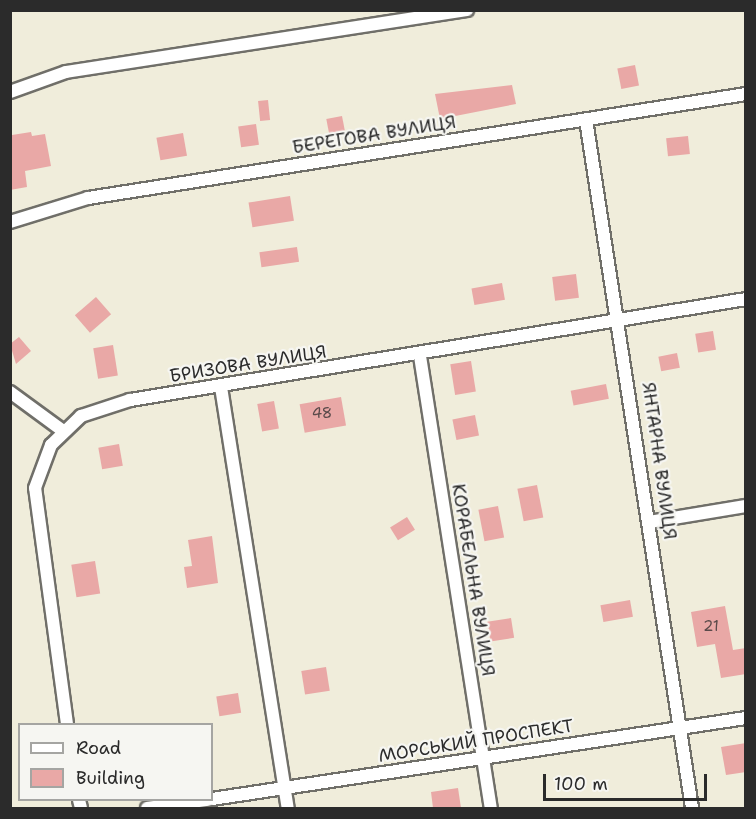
<!DOCTYPE html>
<meta charset="utf-8">
<style>
body{margin:0}
#map{position:relative;width:756px;height:819px;overflow:hidden;background:#f0eddb;font-family:"Shantell Sans",sans-serif}
div>[style]{position:absolute}
.building>*{inset:0;background:#e9a8a6;transform-origin:0 0}
.roads{filter:drop-shadow(2px 0 #706f69) drop-shadow(-2px 0 #706f69) drop-shadow(0 2px #706f69) drop-shadow(0 -2px #706f69)}
.minor>*{height:12px;margin:-6px;padding:0 6px;transform-origin:6px;border-radius:6px;background:#fff}
span{translate:-50% -50%;white-space:nowrap;text-align:center;line-height:1.15;-webkit-text-stroke:4.5px #f6f6f2;paint-order:stroke}
.number-label{font-size:15px;color:#5a4a4a}
.number-label span{-webkit-text-stroke-width:0}
.street-label{font-size:18px;color:#2b2b2b}
.frame{position:absolute;inset:0;border:12px solid #2b2b2b;pointer-events:none}
.legend{position:absolute;left:18px;top:723px;width:195px;height:78px;box-sizing:border-box;background:#f6f6f2;border:2px solid #a5a5a2;margin:0;padding:8px 10px;list-style:none;font-size:18px;color:#2b2b2b}
.legend li{display:flex;align-items:center;gap:12px;height:30px}
.legend b{width:30px;border:2px solid #a5a5a2}
.scale{position:absolute;left:543px;top:774px;width:164px;height:27px;box-sizing:border-box;border:3px solid #2b2b2b;border-top:0;padding-left:8px;font-size:18px;line-height:21px;white-space:nowrap;color:#2b2b2b;-webkit-text-stroke:4px #f6f6f2;paint-order:stroke}
</style>
<div id="map">
<div class="building">
<div style="left:635px;top:65px;width:21px;height:18px;rotate:79deg"></div>
<div style="clip-path:polygon(512px 85px,516px 104px,440px 119px,435px 94px)"></div>
<div style="left:268px;top:100px;width:20px;height:10px;rotate:84deg"></div>
<div style="left:342px;top:116px;width:16px;height:16px;rotate:79deg"></div>
<div style="left:256px;top:124px;width:21px;height:18px;rotate:82deg"></div>
<div style="clip-path:polygon(31px 132px,32px 136px,45px 134px,51px 166px,25px 171px,27px 187px,10px 190px,12px 135px)"></div>
<div style="left:183px;top:133px;width:23px;height:27px;rotate:80deg"></div>
<div style="left:688px;top:136px;width:18px;height:22px;rotate:84deg"></div>
<div style="left:290px;top:196px;width:25px;height:42px;rotate:81deg"></div>
<div style="left:297px;top:247px;width:15px;height:38px;rotate:82deg"></div>
<div style="left:576px;top:274px;width:24px;height:24px;rotate:83deg"></div>
<div style="left:502px;top:283px;width:17px;height:31px;rotate:80deg"></div>
<div style="left:96px;top:297px;width:23px;height:28px;rotate:49deg"></div>
<div style="left:713px;top:331px;width:19px;height:18px;rotate:81deg"></div>
<div style="clip-path:polygon(19px 337px,31px 351px,16px 364px,10px 344px)"></div>
<div style="left:113px;top:345px;width:31px;height:20px;rotate:81deg"></div>
<div style="left:677px;top:353px;width:15px;height:19px;rotate:79deg"></div>
<div style="left:471px;top:361px;width:31px;height:21px;rotate:81deg"></div>
<div style="left:606px;top:384px;width:15px;height:36px;rotate:79deg"></div>
<div style="left:341px;top:397px;width:29px;height:42px;rotate:80deg"></div>
<div style="left:274px;top:401px;width:28px;height:17px;rotate:80deg"></div>
<div style="left:475px;top:415px;width:21px;height:23px;rotate:79deg"></div>
<div style="left:119px;top:444px;width:22px;height:21px;rotate:80deg"></div>
<div style="left:537px;top:485px;width:33px;height:20px;rotate:79deg"></div>
<div style="left:498px;top:506px;width:32px;height:20px;rotate:79deg"></div>
<div style="left:407px;top:517px;width:15px;height:20px;rotate:58deg"></div>
<div style="clip-path:polygon(212px 536px,218px 583px,187px 588px,184px 567px,192px 566px,188px 540px)"></div>
<div style="left:95px;top:561px;width:33px;height:24px;rotate:81deg"></div>
<div style="left:630px;top:600px;width:17px;height:30px;rotate:80deg"></div>
<div style="clip-path:polygon(725px 606px,733px 650px,746px 648px,746px 674px,721px 678px,715px 644px,697px 647px,691px 612px)"></div>
<div style="left:511px;top:618px;width:20px;height:24px;rotate:81deg"></div>
<div style="left:326px;top:667px;width:24px;height:25px;rotate:81deg"></div>
<div style="left:238px;top:693px;width:20px;height:22px;rotate:81deg"></div>
<div style="clip-path:polygon(746px 743px,746px 772px,726px 775px,721px 747px)"></div>
<div style="clip-path:polygon(458px 788px,461px 808px,433px 808px,431px 792px)"></div>
</div>
<div class="roads">
<div class="minor">
<div style="left:10px;top:92px;width:59px;rotate:-19.7deg"></div>
<div style="left:66px;top:72px;width:406px;rotate:-8.8deg"></div>
<div style="left:586px;top:120px;width:696px;rotate:81.24deg"></div>
<div style="left:10px;top:222px;width:82px;rotate:-17.1deg"></div>
<div style="left:88px;top:198px;width:666px;rotate:-8.98deg"></div>
<div style="left:420px;top:356px;width:458px;rotate:81.1deg"></div>
<div style="left:221px;top:387px;width:426px;rotate:81deg"></div>
<div style="left:10px;top:392px;width:64px;rotate:36.2deg"></div>
<div style="left:649px;top:522px;width:98px;rotate:-9.4deg"></div>
<div style="left:67px;top:724px;width:238px;rotate:-97.7deg"></div>
<div style="left:35px;top:488px;width:46px;rotate:-69.6deg"></div>
<div style="left:51px;top:445px;width:42px;rotate:-44deg"></div>
<div style="left:81px;top:416px;width:52px;rotate:-18.1deg"></div>
<div style="left:130px;top:400px;width:624px;rotate:-9.31deg"></div>
<div style="left:212px;top:799px;width:540px;rotate:-8.63deg"></div>
<div style="left:79px;top:800px;width:8px;rotate:76deg"></div>
<div style="left:147px;top:808px;width:61px;rotate:-7.6deg"></div>
</div>
</div>
<div class="number-label">
<span style="left:322px;top:414px">48</span>
<span style="left:711px;top:627px">21</span>
</div>
<div class="street-label">
<span style="left:374px;top:135px;rotate:-9deg">БЕРЕГОВА ВУЛИЦЯ</span>
<span style="left:248px;top:364px;rotate:-9deg">БРИЗОВА ВУЛИЦЯ</span>
<span style="left:659px;top:461px;rotate:82deg">ЯНТАРНА ВУЛИЦЯ</span>
<span style="left:473px;top:580px;rotate:81deg">КОРАБЕЛЬНА ВУЛИЦЯ</span>
<span style="left:476px;top:741px;rotate:-9deg">МОРСЬКИЙ ПРОСПЕКТ</span>
</div>
<div class="frame"></div>
<ul class="legend">
<li><b style="height:8px;background:#fff"></b>Road</li>
<li><b style="height:16px;background:#e9a8a6"></b>Building</li>
</ul>
<div class="scale">100 m</div>
</div>
